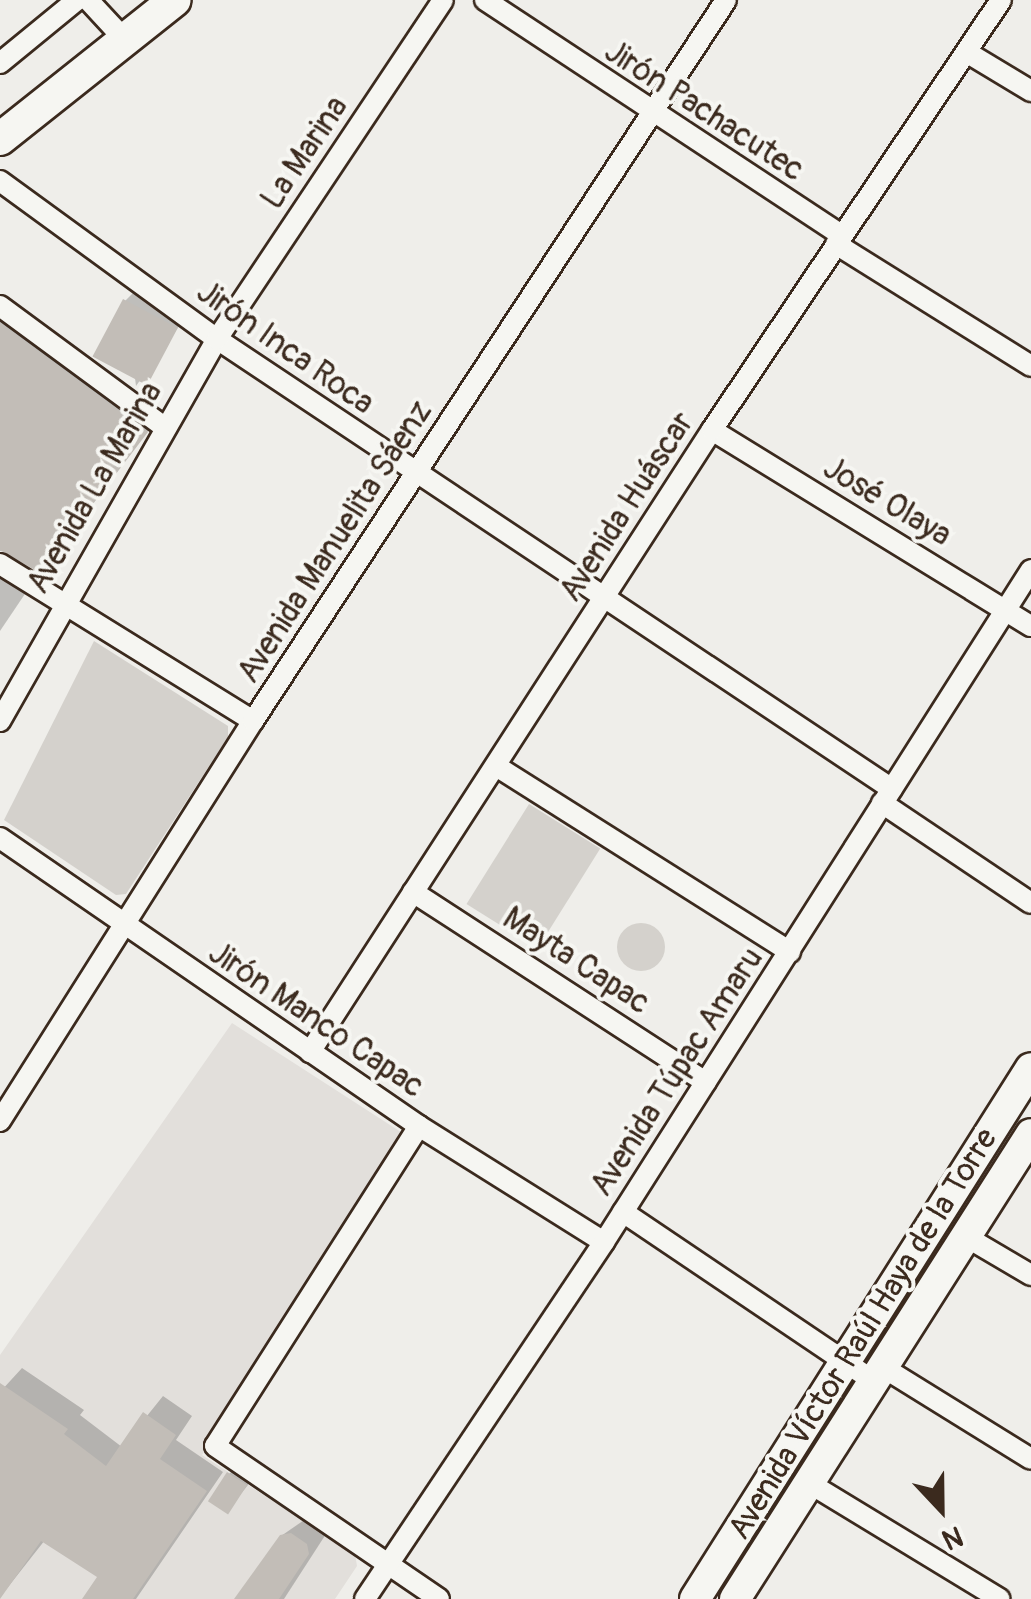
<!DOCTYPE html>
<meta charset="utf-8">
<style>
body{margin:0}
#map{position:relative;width:1031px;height:1599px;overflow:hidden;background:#efeeea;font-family:Pangolin,sans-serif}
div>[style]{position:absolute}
.built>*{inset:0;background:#e2dfdb}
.green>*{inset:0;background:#d4d1cc;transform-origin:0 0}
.round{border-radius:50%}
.shadow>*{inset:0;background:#0003}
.building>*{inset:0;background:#c2bdb7;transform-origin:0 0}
.roads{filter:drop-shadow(2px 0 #3b2a1e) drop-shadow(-2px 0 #3b2a1e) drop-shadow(0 2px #3b2a1e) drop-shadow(0 -2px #3b2a1e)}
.street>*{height:20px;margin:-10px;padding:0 10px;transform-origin:10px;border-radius:10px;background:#f6f6f2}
.secondary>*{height:30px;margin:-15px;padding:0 15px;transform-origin:15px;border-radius:15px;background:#f6f6f2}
.primary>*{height:32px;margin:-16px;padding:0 16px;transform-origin:16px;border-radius:16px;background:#f6f6f2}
span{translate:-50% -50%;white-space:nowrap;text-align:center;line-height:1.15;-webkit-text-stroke:8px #f6f6f2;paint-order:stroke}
.street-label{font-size:32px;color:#3b2a1e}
.north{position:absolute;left:891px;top:1459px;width:100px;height:100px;-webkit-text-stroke:8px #f6f6f2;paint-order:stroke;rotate:158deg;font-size:28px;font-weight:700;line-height:40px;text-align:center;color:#3b2a1e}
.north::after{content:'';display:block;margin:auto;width:35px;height:45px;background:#3b2a1e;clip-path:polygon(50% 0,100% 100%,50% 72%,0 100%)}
</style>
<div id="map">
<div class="built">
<div style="clip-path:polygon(232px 1023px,404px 1134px,202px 1455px,355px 1554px,357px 1566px,335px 1599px,0 1599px,0 1355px)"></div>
</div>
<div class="green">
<div style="clip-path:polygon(94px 641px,228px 726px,228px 737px,126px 894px,116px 895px,4px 820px)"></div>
<div style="left:529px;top:804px;width:84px;height:118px;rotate:32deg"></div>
<div class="round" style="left:617px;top:923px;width:48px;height:48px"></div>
</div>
<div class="shadow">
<div style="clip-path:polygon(137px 289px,187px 315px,136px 386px,125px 301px)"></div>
<div style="clip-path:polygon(0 297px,157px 419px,52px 558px,0 551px)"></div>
<div style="clip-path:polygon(0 560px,33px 582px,0 631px)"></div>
<div style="clip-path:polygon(22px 1368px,84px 1410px,80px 1415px,122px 1447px,163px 1396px,192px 1416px,176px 1440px,223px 1472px,136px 1599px,85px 1599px,101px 1577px,45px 1540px,8px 1587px,0 1582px,0 1392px)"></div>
<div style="clip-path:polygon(247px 1456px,263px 1466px,228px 1510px,229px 1474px)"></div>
<div style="clip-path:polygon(310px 1516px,326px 1534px,284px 1599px,236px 1599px,281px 1536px)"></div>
</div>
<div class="building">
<div style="left:123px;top:299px;width:62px;height:65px;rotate:28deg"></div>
<div style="clip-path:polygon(0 323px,148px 432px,40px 573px,0 550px)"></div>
<div style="clip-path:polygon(0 1383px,68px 1429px,64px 1434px,106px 1466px,143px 1412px,176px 1435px,160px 1459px,207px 1491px,133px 1599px,82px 1599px,97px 1577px,41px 1541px,0 1599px)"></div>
<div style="left:227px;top:1472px;width:24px;height:35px;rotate:33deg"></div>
<div style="clip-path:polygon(291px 1533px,307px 1544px,309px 1554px,279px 1599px,234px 1599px,280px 1535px)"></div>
</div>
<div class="roads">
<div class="street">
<div style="left:88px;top:0;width:54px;rotate:47.2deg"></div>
<div style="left:485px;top:0;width:427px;rotate:33.4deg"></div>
<div style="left:968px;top:53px;width:74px;rotate:31.1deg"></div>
<div style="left:0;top:63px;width:99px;rotate:-39.3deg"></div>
<div style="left:0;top:181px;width:268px;rotate:36.1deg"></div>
<div style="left:217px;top:339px;width:811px;rotate:33.69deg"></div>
<div style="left:836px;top:244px;width:230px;rotate:32deg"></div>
<div style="left:0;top:306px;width:204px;rotate:36.4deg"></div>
<div style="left:712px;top:430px;width:374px;rotate:31.6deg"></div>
<div style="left:0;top:564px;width:298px;rotate:31.8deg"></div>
<div style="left:0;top:721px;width:439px;rotate:-60.4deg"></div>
<div style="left:217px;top:339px;width:407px;rotate:-56.3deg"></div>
<div style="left:496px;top:766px;width:348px;rotate:32.3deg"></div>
<div style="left:882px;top:803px;width:179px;rotate:33.9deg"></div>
<div style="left:0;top:838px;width:508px;rotate:34.5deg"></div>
<div style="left:419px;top:1126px;width:218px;rotate:32.1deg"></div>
<div style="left:413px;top:892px;width:349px;rotate:33deg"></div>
<div style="left:310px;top:1052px;width:741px;rotate:-57.13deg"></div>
<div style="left:712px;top:430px;width:518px;rotate:-56.1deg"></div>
<div style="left:0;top:1121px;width:473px;rotate:-57.7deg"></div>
<div style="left:253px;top:721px;width:862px;rotate:-56.73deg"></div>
<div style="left:419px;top:1126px;width:379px;rotate:122.5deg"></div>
<div style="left:215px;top:1446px;width:271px;rotate:34.3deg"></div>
<div style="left:623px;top:1212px;width:300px;rotate:34deg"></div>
<div style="left:963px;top:1235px;width:79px;rotate:30.5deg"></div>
<div style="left:881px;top:1366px;width:176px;rotate:31.8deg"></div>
<div style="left:809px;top:1483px;width:223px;rotate:31.3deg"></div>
<div style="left:365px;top:1599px;width:430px;rotate:-56.2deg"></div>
<div style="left:604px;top:1242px;width:796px;rotate:-57.57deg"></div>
</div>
<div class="secondary">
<div style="left:695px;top:1599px;width:628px;rotate:-57.68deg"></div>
<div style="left:735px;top:1599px;width:551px;rotate:-57.52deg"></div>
</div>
<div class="primary">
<div style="left:0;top:139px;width:223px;rotate:-38.5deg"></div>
</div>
</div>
<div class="street-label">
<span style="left:704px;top:111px;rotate:33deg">Jirón Pachacutec</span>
<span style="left:305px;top:153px;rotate:-56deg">La Marina</span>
<span style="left:285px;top:348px;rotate:35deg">Jirón Inca Roca</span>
<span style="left:95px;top:488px;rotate:-60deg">Avenida La Marina</span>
<span style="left:887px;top:502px;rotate:31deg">José Olaya</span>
<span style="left:627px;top:507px;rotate:-57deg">Avenida Huáscar</span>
<span style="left:335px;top:542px;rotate:-57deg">Avenida Manuelita Sáenz</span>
<span style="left:576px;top:961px;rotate:33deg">Mayta Capac</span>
<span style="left:316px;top:1020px;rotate:34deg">Jirón Manco Capac</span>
<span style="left:677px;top:1072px;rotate:-57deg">Avenida Túpac Amaru</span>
<span style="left:863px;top:1334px;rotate:-58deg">Avenida Víctor Raúl Haya de la Torre</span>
</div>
<div class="north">N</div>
</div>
